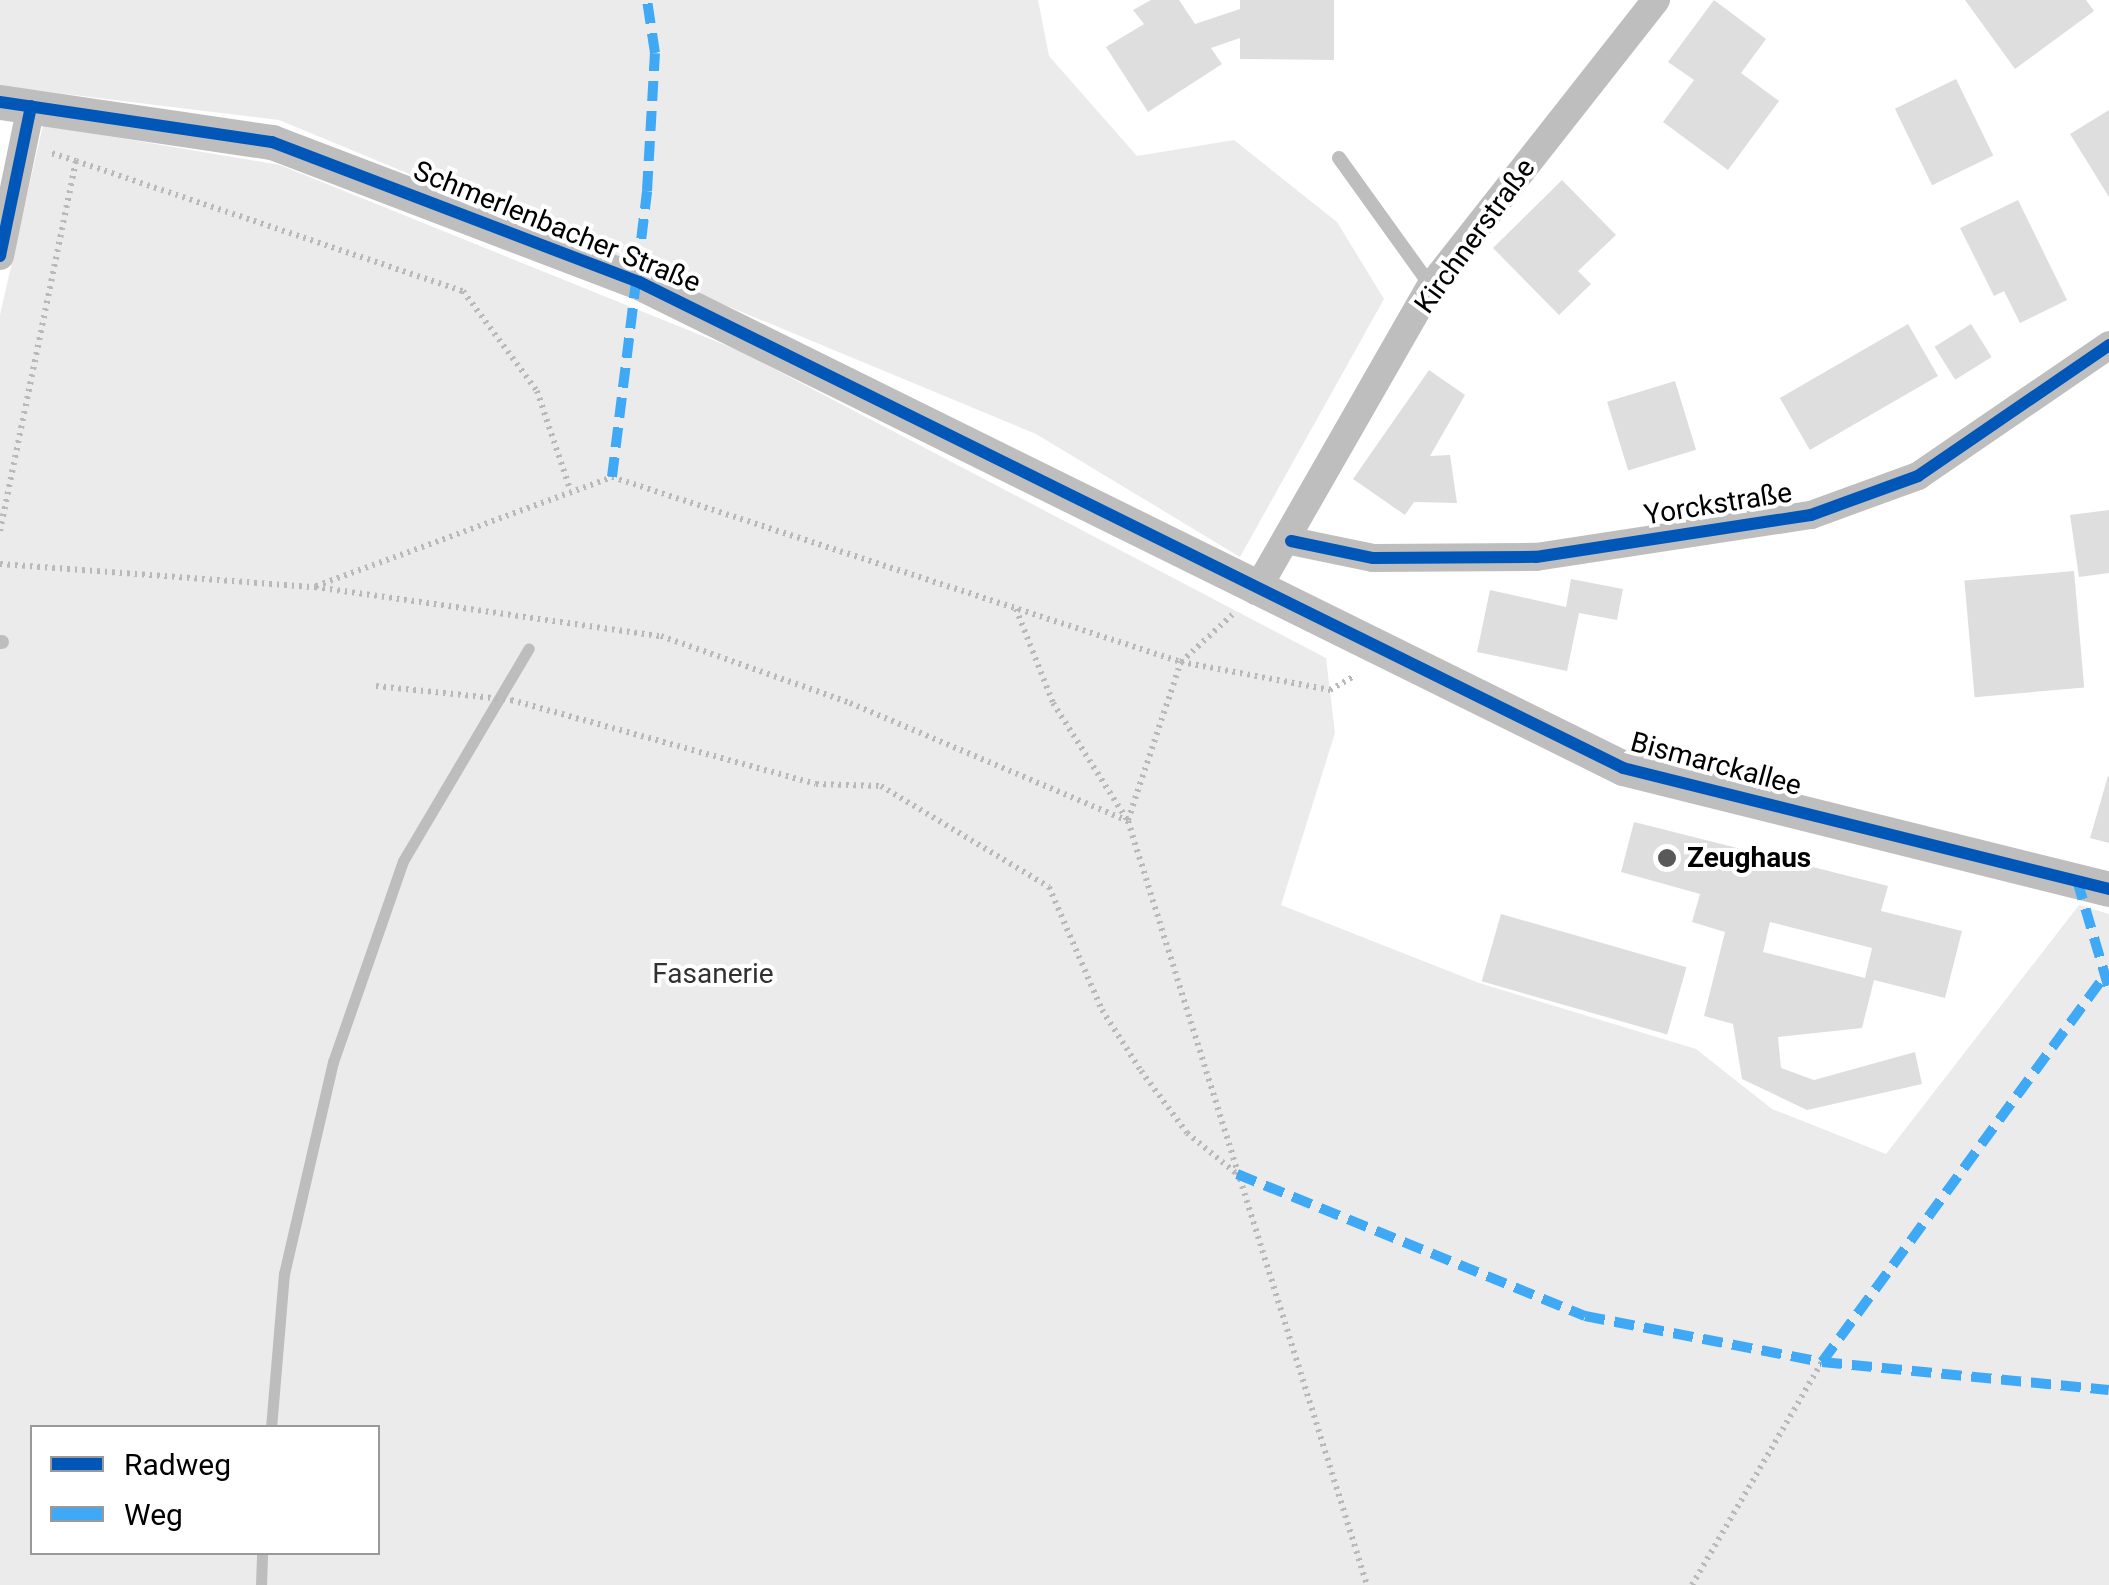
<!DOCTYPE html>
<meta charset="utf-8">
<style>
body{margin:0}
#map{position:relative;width:2109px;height:1585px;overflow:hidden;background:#fff;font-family:Roboto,sans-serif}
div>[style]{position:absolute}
.green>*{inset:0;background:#ebebeb}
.stream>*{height:11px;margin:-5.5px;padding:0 5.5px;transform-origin:5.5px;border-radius:5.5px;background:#bdbdbd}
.building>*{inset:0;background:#dedede;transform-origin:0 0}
.path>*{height:6px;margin-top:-3px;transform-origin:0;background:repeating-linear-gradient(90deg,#b9b9b9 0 2.5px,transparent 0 7.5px)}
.service>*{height:14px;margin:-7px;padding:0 7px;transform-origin:7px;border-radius:7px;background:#bebebe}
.minor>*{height:28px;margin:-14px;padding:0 14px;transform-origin:14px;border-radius:14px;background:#bebebe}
.tertiary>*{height:35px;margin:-17.5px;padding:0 17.5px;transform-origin:17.5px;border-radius:17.5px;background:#bebebe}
.quiet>*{height:10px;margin-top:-5px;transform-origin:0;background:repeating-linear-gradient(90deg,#3fa9f5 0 20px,transparent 0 30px)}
.cycleway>*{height:12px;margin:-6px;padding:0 6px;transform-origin:6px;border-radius:6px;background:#0057b8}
.dots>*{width:28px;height:28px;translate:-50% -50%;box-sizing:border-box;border:5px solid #fff;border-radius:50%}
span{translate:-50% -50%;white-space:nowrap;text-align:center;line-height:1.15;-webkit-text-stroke:8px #fff;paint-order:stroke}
.street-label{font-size:28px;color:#000}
.poi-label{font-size:28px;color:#000;font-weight:700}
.left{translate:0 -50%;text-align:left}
.park-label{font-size:28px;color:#313131}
.legend{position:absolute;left:30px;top:1425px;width:350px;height:130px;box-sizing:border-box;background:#fff;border:2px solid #999;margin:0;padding:12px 18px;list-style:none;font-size:30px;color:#000}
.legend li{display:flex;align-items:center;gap:20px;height:50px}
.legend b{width:50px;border:2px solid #999}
</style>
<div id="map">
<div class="green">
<div style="clip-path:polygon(0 0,1038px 0,1049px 56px,1137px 156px,1234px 140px,1337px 222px,1384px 299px,1240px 557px,1036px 434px,279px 120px,0 86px)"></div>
<div style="clip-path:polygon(evenodd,43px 125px,280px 165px,740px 351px,1326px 658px,1335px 733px,1281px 905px,1479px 983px,1696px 1049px,1772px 1109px,1886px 1154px,2079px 905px,2109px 914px,2109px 1585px,0 1585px,0 315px,43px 125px,32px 1428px,378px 1428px,378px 1552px,32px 1552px,32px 1428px)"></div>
</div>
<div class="stream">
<div style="left:271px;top:1428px;width:155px;rotate:-85.2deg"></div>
<div style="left:284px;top:1274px;width:218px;rotate:-77deg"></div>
<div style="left:333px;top:1062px;width:213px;rotate:-70.8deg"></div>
<div style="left:403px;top:861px;width:247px;rotate:-59.4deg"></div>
<div style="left:261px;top:1585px;width:33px;rotate:-88deg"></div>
</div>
<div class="building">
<div style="clip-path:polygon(1151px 0,1179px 0,1195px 24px,1240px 9px,1240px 0,1334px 0,1334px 60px,1240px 59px,1240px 38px,1211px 48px,1222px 64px,1148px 112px,1106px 47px,1144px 24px,1133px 10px)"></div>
<div style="clip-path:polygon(1714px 0,1766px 39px,1741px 73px,1779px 101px,1728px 170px,1663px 122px,1694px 80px,1668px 62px)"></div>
<div style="clip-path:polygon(1965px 0,2086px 0,2094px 11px,2015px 69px)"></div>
<div style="left:1956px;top:79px;width:85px;height:68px;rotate:64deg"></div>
<div style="clip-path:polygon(2109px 110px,2109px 197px,2070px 134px)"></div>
<div style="clip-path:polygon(1562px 180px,1616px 235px,1578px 271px,1591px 284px,1559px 315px,1493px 248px)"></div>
<div style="clip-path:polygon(2018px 200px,2067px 300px,2020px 323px,2004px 291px,1994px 296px,1960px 228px)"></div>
<div style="left:1908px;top:324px;width:60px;height:148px;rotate:60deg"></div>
<div style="left:1971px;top:324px;width:39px;height:43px;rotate:58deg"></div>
<div style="clip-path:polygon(1429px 370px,1465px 395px,1430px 456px,1450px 455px,1457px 503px,1414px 502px,1405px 515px,1353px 479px)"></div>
<div style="left:1675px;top:381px;width:72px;height:71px;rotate:73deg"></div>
<div style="clip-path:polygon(2109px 510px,2109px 573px,2079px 577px,2070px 515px)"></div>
<div style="left:2074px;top:571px;width:117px;height:110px;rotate:85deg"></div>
<div style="clip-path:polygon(1571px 579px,1623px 589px,1617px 620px,1579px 613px,1567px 671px,1477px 652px,1490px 590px,1566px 607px)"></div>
<div style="clip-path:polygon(2108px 776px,2109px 777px,2109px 843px,2090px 838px)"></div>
<div style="clip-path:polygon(evenodd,1634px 822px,1888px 886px,1881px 911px,1962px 931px,1945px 998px,1874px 980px,1862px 1028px,1778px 1037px,1781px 1068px,1814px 1080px,1915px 1052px,1922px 1084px,1807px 1110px,1742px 1079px,1733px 1024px,1704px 1016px,1725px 932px,1692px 922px,1700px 894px,1621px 872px,1634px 822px,1770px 922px,1872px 948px,1865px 978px,1763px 952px,1770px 922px)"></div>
<div style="left:1501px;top:914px;width:193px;height:70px;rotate:16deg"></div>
</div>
<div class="path">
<div style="left:76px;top:161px;width:408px;rotate:18.6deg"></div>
<div style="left:463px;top:291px;width:124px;rotate:53.5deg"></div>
<div style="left:537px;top:391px;width:103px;rotate:71.4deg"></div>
<div style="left:0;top:531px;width:378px;rotate:-78.4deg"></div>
<div style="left:76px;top:161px;width:28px;rotate:-162deg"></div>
<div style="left:0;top:564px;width:316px;rotate:4.2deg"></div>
<div style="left:315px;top:587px;width:349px;rotate:8.1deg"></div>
<div style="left:661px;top:636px;width:201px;rotate:19.5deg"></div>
<div style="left:850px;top:703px;width:302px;rotate:23deg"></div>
<div style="left:316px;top:586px;width:315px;rotate:-20.2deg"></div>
<div style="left:612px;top:477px;width:598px;rotate:18.01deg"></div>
<div style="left:1181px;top:662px;width:152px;rotate:10.6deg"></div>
<div style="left:1330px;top:690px;width:30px;rotate:-30deg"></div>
<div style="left:1016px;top:609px;width:101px;rotate:68.5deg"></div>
<div style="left:1053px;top:703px;width:140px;rotate:57.6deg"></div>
<div style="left:1128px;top:821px;width:801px;rotate:72.63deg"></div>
<div style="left:376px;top:686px;width:136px;rotate:5.9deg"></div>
<div style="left:511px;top:700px;width:316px;rotate:15.4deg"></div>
<div style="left:816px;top:784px;width:65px;rotate:1.8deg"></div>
<div style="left:881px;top:786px;width:196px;rotate:31deg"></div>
<div style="left:1049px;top:887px;width:134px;rotate:66.7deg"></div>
<div style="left:1102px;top:1010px;width:72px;rotate:57.4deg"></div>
<div style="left:1141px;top:1071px;width:77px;rotate:53.4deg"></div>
<div style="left:1187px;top:1133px;width:65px;rotate:39.4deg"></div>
<div style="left:1128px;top:820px;width:167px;rotate:-71.5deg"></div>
<div style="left:1181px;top:662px;width:71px;rotate:-42.7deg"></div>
<div style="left:1692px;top:1585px;width:258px;rotate:-59.8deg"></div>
</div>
<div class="service">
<div style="left:1339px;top:158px;width:158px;rotate:54.3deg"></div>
<div style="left:0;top:642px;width:2px"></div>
</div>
<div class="minor">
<div style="left:0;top:256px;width:153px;rotate:-78.3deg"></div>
<div style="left:1291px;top:541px;width:84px;rotate:11.7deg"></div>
<div style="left:1373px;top:558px;width:163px;rotate:-0.4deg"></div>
<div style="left:1536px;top:557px;width:278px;rotate:-8.7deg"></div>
<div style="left:1811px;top:515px;width:114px;rotate:-20deg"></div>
<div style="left:1918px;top:476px;width:232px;rotate:-34.4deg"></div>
<div style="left:1256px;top:591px;width:352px;rotate:-60.2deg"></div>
<div style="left:1431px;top:286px;width:364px;rotate:-51.8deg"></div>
</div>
<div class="tertiary">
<div style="left:0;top:102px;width:275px;rotate:8.4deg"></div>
<div style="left:272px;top:142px;width:393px;rotate:20.9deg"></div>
<div style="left:639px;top:282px;width:1097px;rotate:26.28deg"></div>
<div style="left:1623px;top:768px;width:501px;rotate:13.98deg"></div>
</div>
<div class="quiet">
<div style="left:612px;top:477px;width:288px;rotate:-83deg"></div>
<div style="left:647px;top:191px;width:138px;rotate:-86.7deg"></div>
<div style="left:655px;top:53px;width:54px;rotate:-98.6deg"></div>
<div style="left:2077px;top:880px;width:114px;rotate:73.6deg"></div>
<div style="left:1237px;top:1174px;width:376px;rotate:22.2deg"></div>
<div style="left:1585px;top:1316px;width:241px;rotate:11deg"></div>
<div style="left:1822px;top:1362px;width:288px;rotate:5.6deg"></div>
<div style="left:1822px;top:1362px;width:472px;rotate:-53.8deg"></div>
</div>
<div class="cycleway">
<div style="left:0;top:102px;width:275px;rotate:8.4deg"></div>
<div style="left:272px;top:142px;width:393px;rotate:20.9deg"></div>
<div style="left:639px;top:282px;width:1097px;rotate:26.28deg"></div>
<div style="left:1623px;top:768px;width:501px;rotate:13.98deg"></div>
<div style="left:0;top:256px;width:153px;rotate:-78.3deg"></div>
<div style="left:1291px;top:541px;width:84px;rotate:11.7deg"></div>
<div style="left:1373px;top:558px;width:163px;rotate:-0.4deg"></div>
<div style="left:1536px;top:557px;width:278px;rotate:-8.7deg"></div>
<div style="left:1811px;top:515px;width:114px;rotate:-20deg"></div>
<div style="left:1918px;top:476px;width:232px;rotate:-34.4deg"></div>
</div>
<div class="dots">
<div style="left:1667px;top:858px;background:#595959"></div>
</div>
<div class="street-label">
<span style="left:557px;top:227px;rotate:22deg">Schmerlenbacher Straße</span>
<span style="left:1475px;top:236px;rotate:-54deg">Kirchnerstraße</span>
<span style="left:1718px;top:504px;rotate:-9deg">Yorckstraße</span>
<span style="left:1716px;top:764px;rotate:15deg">Bismarckallee</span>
</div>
<div class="poi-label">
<span class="left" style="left:1687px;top:858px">Zeughaus</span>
</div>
<div class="park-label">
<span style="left:713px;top:974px">Fasanerie</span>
</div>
<ul class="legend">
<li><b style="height:12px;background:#0057b8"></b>Radweg</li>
<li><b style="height:12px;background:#3fa9f5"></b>Weg</li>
</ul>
</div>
